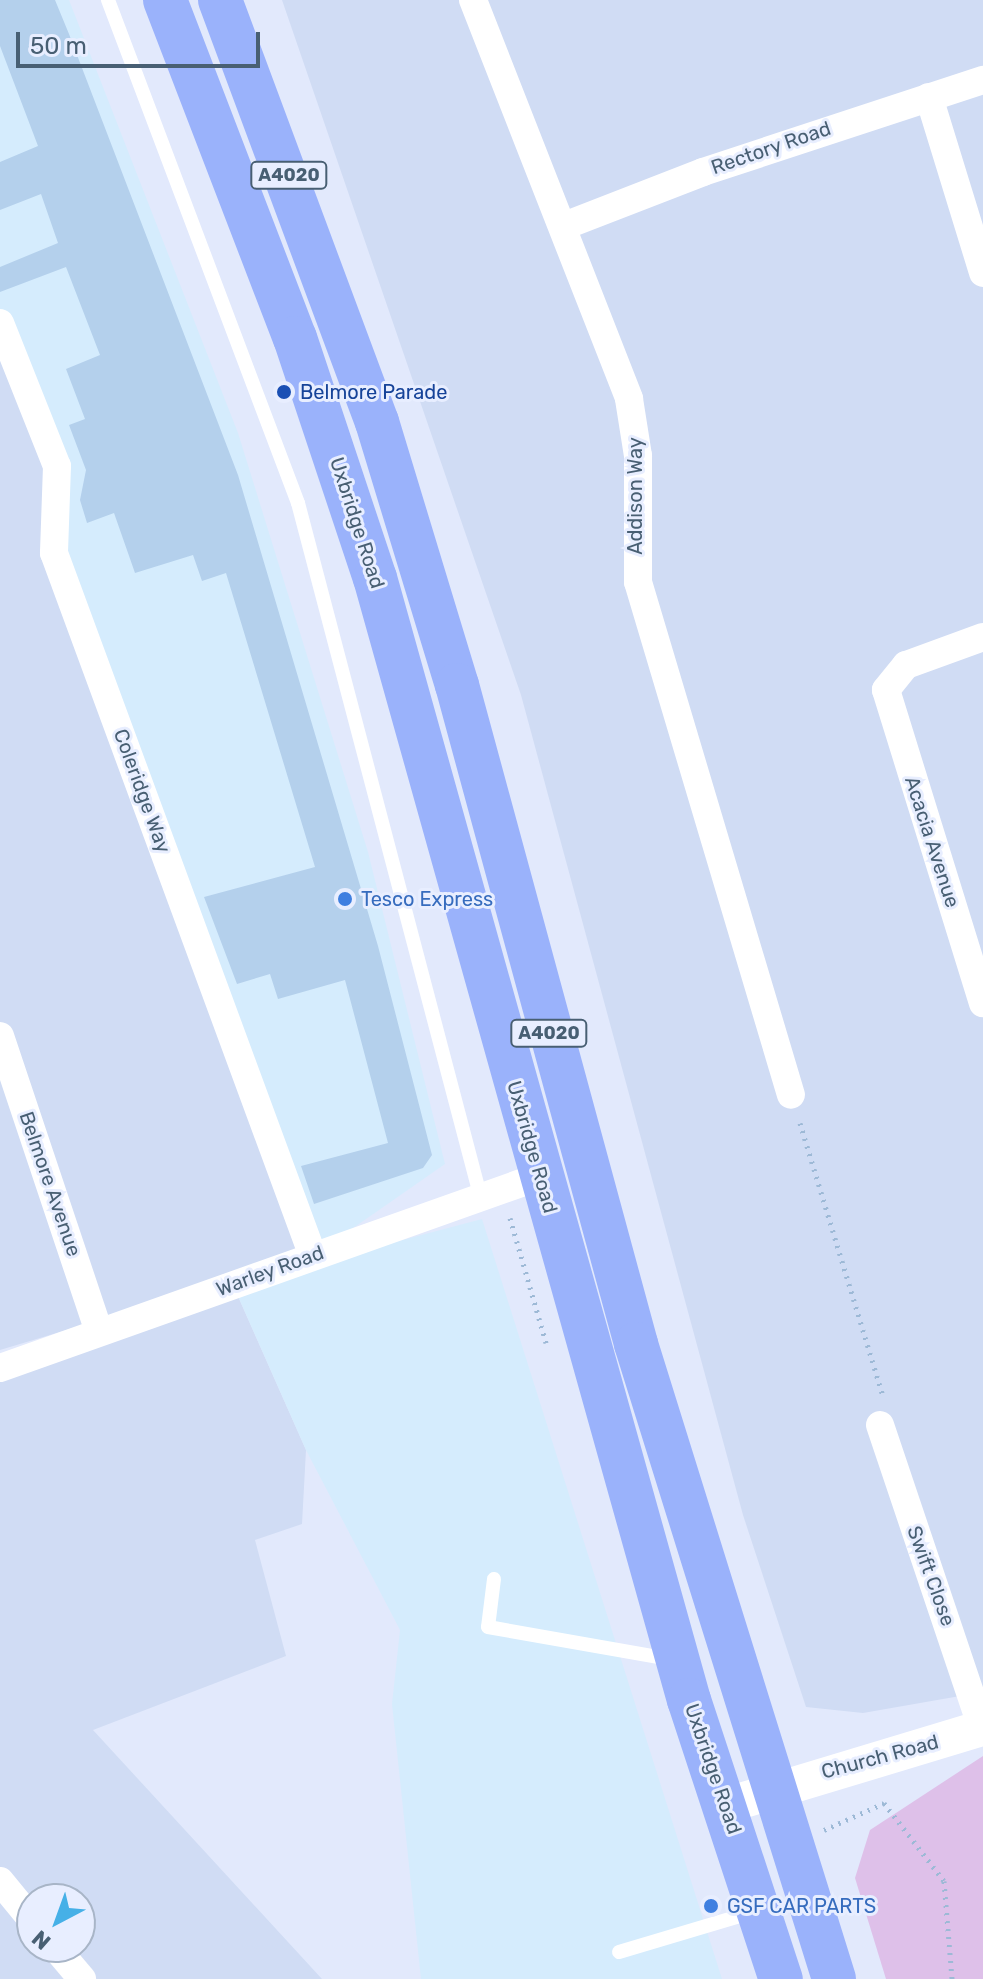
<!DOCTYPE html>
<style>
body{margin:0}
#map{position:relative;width:983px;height:1979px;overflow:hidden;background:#e2e9fc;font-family:Rubik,sans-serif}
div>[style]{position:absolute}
.residential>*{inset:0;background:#d0dcf4}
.commercial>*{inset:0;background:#d5ecfd}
.green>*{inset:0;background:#dec0e9}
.building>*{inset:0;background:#b4d0ec}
.path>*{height:5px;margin-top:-2.5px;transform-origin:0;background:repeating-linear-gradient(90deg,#9db9d6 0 2px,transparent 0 8px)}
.service>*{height:14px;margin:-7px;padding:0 7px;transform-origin:7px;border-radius:7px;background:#fff}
.minor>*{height:28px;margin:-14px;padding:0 14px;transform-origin:14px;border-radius:14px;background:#fff}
.tertiary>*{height:36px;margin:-18px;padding:0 18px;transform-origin:18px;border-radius:18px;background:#fff}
.primary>*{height:44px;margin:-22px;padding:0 22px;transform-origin:22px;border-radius:22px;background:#9ab2fb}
.dots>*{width:22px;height:22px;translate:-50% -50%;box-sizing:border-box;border:4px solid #e8eeff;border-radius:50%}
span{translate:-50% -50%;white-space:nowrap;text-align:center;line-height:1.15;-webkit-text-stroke:6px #e8eeff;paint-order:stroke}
.shield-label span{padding:2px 6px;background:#e8eeff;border:2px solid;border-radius:6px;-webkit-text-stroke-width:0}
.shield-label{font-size:18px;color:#485f73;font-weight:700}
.street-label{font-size:20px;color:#485f73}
.transit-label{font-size:20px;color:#164399}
.left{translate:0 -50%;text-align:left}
.shop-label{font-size:20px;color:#366cbe}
.north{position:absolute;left:16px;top:1883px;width:80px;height:80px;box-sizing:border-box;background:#e8eeff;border:2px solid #a8b5c7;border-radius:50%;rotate:221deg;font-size:22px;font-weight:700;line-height:32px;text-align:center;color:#485f73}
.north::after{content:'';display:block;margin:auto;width:28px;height:36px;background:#46b0e7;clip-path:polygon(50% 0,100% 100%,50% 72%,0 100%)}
.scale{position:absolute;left:16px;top:32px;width:244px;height:36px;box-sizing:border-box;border:4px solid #485f73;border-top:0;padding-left:10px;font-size:24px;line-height:28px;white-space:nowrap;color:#485f73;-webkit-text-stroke:6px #e8eeff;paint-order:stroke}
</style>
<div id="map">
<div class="residential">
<div style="clip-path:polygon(282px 0,983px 0,983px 1692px,863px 1713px,806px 1707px,743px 1515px,521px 695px)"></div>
<div style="clip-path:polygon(0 323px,313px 1256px,0 1350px)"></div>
<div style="clip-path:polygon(evenodd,233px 1285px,306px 1450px,302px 1524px,255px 1540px,286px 1656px,93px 1730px,322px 1979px,0 1979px,0 1378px,233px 1285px,32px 1899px,80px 1899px,80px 1947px,32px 1947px,32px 1899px)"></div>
</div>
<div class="commercial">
<div style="clip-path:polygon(0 0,69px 0,238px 433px,368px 852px,445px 1164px,313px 1256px,54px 553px,57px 466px,0 313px)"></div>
<div style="clip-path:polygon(482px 1219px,722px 1979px,421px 1979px,392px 1704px,400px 1630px,306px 1450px,233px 1285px)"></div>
</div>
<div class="green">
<div style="clip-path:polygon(983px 1756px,983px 1979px,886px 1979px,855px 1878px,870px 1830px)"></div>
</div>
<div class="building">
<div style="clip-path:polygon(0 0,55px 0,69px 34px,238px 475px,378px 946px,432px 1155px,423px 1168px,314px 1204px,301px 1166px,388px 1143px,345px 980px,278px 999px,270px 974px,237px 984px,204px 897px,315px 867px,226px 573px,202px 581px,193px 555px,135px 573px,114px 513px,87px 523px,80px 500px,86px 470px,69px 425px,85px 419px,66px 369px,100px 355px,66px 267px,0 292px,0 267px,58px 243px,41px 194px,0 210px,0 162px,38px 146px,0 46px)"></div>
</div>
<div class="path">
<div style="left:800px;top:1123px;width:285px;rotate:73.1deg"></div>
<div style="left:510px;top:1218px;width:130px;rotate:73.9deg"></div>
<div style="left:824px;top:1830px;width:66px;rotate:-24.2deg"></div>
<div style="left:884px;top:1803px;width:98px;rotate:52.4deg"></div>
<div style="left:944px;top:1881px;width:98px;rotate:85.3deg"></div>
</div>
<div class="service">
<div style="left:108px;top:0;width:538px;rotate:69.31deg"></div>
<div style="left:298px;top:503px;width:716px;rotate:75.26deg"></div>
<div style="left:494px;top:1579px;width:48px;rotate:97.1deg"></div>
<div style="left:488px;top:1627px;width:185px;rotate:10deg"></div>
<div style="left:619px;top:1952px;width:140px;rotate:-16.6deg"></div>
</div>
<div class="minor">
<div style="left:473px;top:0;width:428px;rotate:68.6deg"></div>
<div style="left:629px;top:399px;width:58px;rotate:81deg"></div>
<div style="left:638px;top:456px;width:126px;rotate:90deg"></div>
<div style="left:638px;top:582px;width:535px;rotate:73.39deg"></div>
<div style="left:929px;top:97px;width:184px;rotate:72.9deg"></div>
<div style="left:564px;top:226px;width:149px;rotate:-21.2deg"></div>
<div style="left:703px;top:172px;width:295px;rotate:-18.2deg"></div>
<div style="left:0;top:323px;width:154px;rotate:68.3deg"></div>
<div style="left:57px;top:466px;width:87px;rotate:92deg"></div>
<div style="left:54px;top:553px;width:749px;rotate:69.78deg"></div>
<div style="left:983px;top:637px;width:82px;rotate:160deg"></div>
<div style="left:906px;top:665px;width:32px;rotate:129deg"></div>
<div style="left:886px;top:690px;width:328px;rotate:72.8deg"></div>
<div style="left:0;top:1036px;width:312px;rotate:71.5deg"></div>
<div style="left:0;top:1368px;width:574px;rotate:-19.54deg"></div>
<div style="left:880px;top:1425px;width:320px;rotate:71.4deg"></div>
<div style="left:0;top:1881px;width:50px;rotate:50.6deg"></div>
<div style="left:55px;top:1947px;width:42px;rotate:49.8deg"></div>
</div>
<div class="tertiary">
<div style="left:724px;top:1806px;width:270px;rotate:-16.8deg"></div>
</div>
<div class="primary">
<div style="left:165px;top:0;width:362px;rotate:69deg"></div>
<div style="left:295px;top:338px;width:253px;rotate:71.6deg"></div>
<div style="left:375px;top:578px;width:1165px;rotate:74.37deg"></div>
<div style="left:689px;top:1700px;width:294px;rotate:71.8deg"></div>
<div style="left:220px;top:0;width:450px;rotate:69.6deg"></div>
<div style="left:377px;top:422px;width:275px;rotate:73.1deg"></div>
<div style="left:457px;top:685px;width:683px;rotate:74.8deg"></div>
<div style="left:636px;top:1344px;width:665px;rotate:72.68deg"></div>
</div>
<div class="dots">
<div style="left:284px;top:392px;background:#1a4fb4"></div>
<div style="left:345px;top:899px;background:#3f7fe0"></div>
<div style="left:711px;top:1906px;background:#3f7fe0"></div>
</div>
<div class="shield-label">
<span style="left:289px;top:175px">A4020</span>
<span style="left:549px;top:1033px">A4020</span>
</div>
<div class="street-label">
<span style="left:771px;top:148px;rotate:-19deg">Rectory Road</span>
<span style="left:635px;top:496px;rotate:-90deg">Addison Way</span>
<span style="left:357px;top:523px;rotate:72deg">Uxbridge Road</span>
<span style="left:142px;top:791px;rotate:70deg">Coleridge Way</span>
<span style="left:932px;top:842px;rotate:72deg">Acacia Avenue</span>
<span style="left:532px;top:1147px;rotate:74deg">Uxbridge Road</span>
<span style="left:50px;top:1184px;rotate:71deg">Belmore Avenue</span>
<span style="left:270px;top:1271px;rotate:-20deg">Warley Road</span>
<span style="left:931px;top:1576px;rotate:70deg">Swift Close</span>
<span style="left:880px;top:1757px;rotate:-15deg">Church Road</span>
<span style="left:713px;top:1769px;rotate:71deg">Uxbridge Road</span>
</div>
<div class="transit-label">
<span class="left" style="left:300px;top:392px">Belmore Parade</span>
</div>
<div class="shop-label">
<span class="left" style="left:361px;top:899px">Tesco Express</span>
<span class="left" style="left:727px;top:1906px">GSF CAR PARTS</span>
</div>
<div class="north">N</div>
<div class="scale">50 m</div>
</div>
